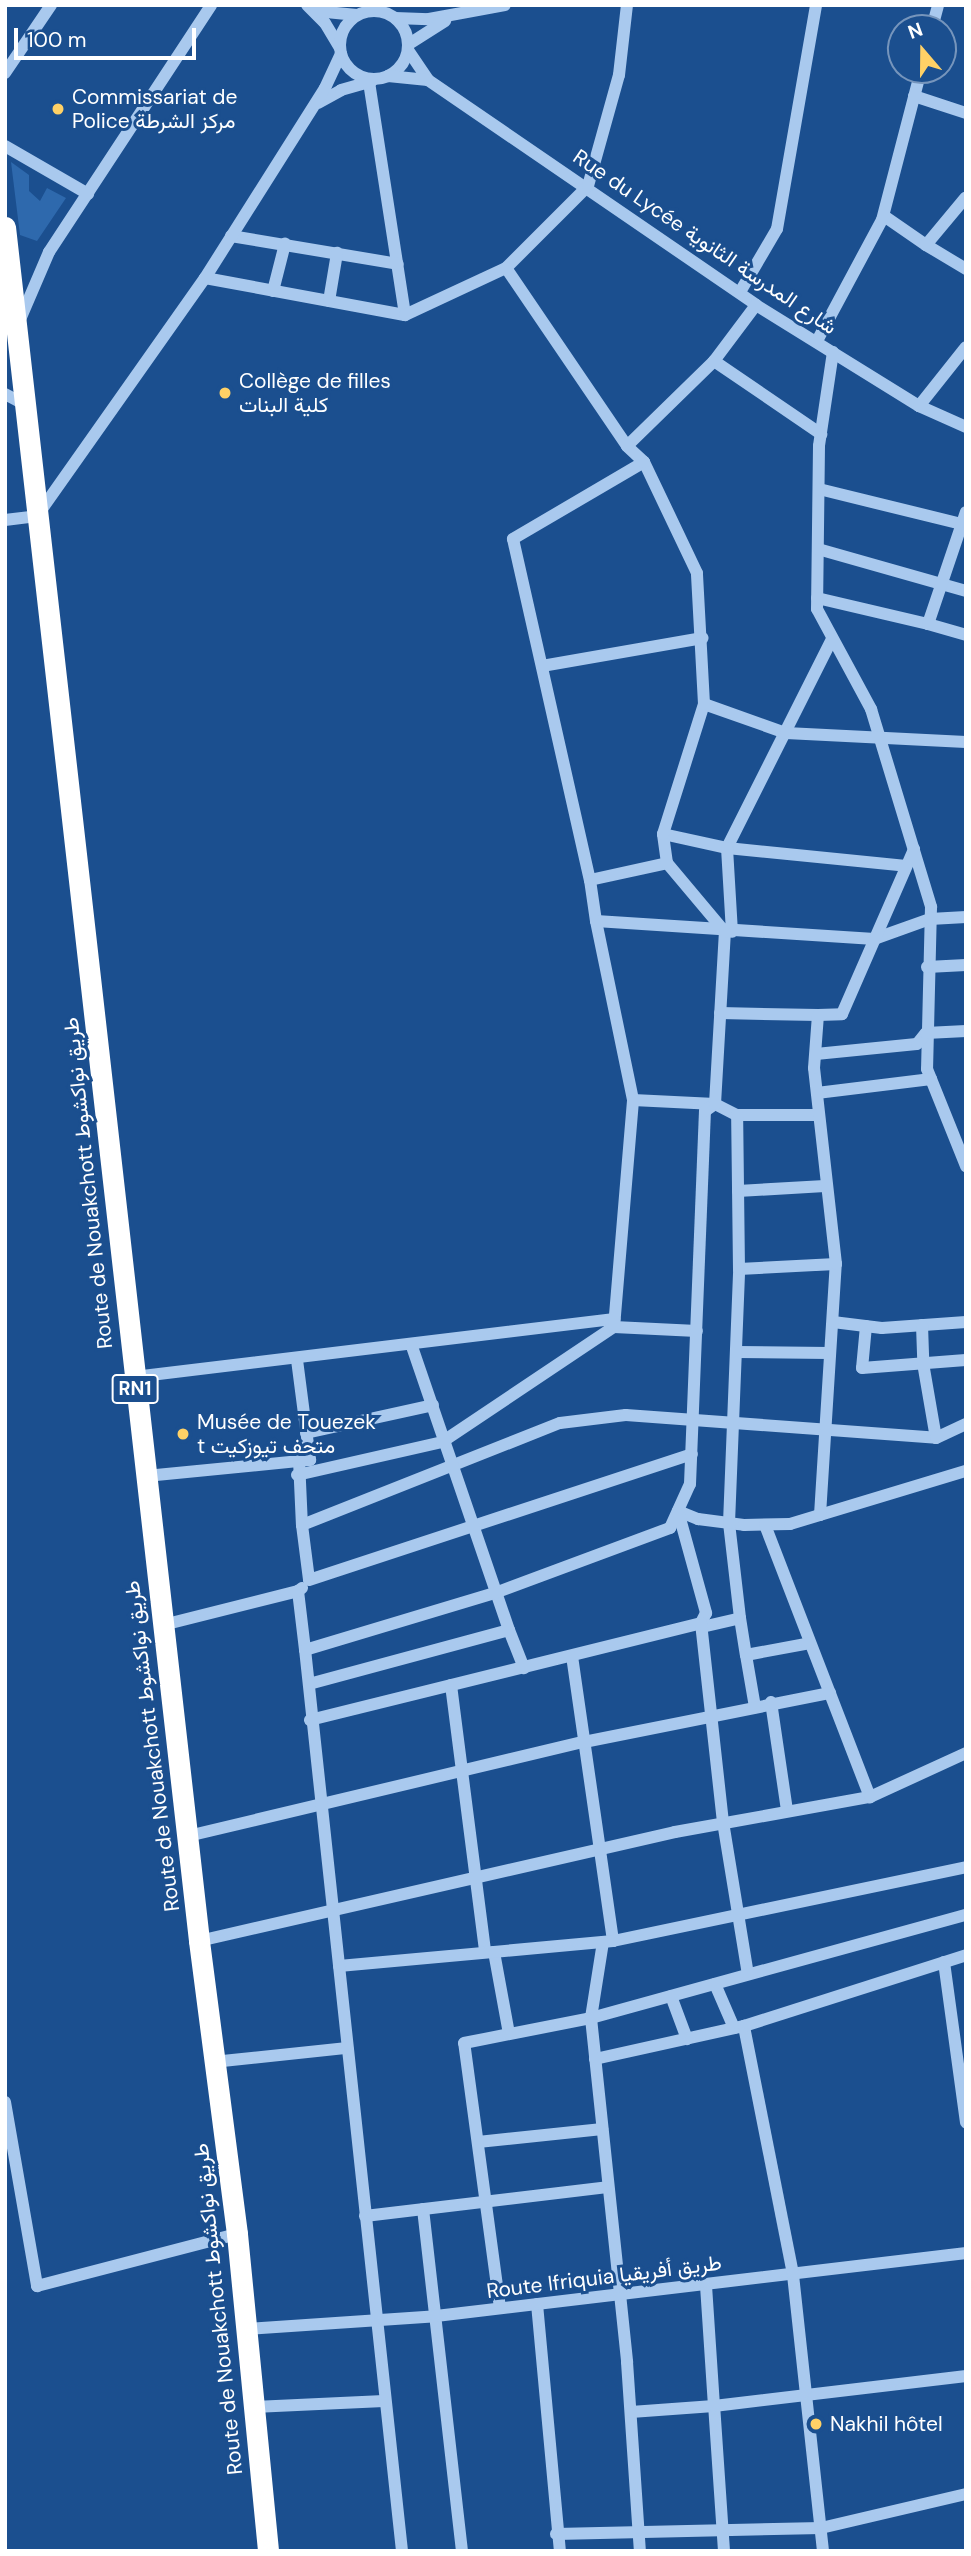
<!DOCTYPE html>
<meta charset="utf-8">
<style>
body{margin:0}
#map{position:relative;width:971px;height:2556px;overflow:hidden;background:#1b4f8f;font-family:"DM Sans",Vazirmatn,sans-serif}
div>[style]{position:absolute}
.green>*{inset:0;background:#2e69ad}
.minor>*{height:12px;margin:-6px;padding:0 6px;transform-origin:6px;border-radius:6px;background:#a9c9ee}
.minor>.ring{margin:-6px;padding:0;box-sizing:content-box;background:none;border:12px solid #a9c9ee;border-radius:50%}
.highway>*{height:21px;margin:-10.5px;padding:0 10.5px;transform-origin:10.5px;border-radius:10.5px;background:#fff}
.dots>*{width:19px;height:19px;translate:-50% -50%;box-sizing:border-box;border:4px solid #1b4f8f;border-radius:50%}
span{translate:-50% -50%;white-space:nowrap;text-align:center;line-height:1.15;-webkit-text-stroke:6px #1b4f8f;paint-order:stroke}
.shield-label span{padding:2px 5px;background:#1b4f8f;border:2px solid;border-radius:5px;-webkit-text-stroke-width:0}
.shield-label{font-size:19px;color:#fff;font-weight:700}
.poi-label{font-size:21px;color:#fff}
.left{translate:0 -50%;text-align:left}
.street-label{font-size:21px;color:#fff}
.frame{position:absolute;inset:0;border:7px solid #fff;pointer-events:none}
.north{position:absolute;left:887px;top:14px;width:70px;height:70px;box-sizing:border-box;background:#1b4f8f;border:2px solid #7695bc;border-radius:50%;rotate:340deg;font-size:19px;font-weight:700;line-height:28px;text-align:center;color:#fff}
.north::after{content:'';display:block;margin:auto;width:24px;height:32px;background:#ffd166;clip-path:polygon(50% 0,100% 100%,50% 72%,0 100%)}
.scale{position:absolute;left:14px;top:28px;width:182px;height:32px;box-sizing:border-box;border:4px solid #fff;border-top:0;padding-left:9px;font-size:21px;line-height:24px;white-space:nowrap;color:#fff;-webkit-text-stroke:5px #1b4f8f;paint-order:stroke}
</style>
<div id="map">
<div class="green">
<div style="clip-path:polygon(11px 162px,29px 175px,29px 191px,40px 201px,47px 188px,66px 198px,37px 241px,20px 235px)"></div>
</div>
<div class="minor">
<div style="left:307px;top:5px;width:25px;rotate:45deg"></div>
<div style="left:325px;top:23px;width:29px;rotate:59deg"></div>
<div class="ring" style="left:340px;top:11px;width:56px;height:56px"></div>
<div style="left:316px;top:11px;width:41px;rotate:5.6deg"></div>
<div style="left:395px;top:18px;width:34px;rotate:2deg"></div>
<div style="left:429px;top:19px;width:77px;rotate:-10.4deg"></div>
<div style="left:932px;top:28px;width:24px;rotate:-75deg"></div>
<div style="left:409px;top:44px;width:43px;rotate:-32.6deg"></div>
<div style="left:408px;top:50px;width:36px;rotate:56deg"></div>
<div style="left:428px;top:80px;width:398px;rotate:34.4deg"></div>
<div style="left:756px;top:305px;width:192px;rotate:31.8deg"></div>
<div style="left:919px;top:406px;width:51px;rotate:24.1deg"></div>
<div style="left:5px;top:73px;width:82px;rotate:-55.9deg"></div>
<div style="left:388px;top:76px;width:40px;rotate:5.7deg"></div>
<div style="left:369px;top:82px;width:236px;rotate:81.2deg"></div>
<div style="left:914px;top:96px;width:55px;rotate:18.1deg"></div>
<div style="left:318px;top:103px;width:26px;rotate:-29deg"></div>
<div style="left:341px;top:90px;width:32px;rotate:-16deg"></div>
<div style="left:5px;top:146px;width:96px;rotate:30deg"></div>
<div style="left:884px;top:216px;width:51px;rotate:34.6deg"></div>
<div style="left:926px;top:245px;width:62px;rotate:-50.2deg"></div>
<div style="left:231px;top:236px;width:169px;rotate:9.5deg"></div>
<div style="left:926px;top:245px;width:47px;rotate:31deg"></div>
<div style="left:205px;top:278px;width:203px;rotate:10.5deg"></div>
<div style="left:405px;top:315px;width:111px;rotate:-25deg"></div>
<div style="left:506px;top:268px;width:116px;rotate:-45deg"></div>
<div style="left:588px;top:186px;width:115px;rotate:-74.4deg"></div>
<div style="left:619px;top:75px;width:70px;rotate:-83.5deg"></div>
<div style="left:273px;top:291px;width:49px;rotate:-75.7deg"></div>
<div style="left:740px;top:292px;width:73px;rotate:-59.6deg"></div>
<div style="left:777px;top:229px;width:227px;rotate:-80.1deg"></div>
<div style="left:329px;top:301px;width:49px;rotate:-80.5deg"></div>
<div style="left:19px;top:322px;width:76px;rotate:-66.8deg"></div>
<div style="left:49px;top:252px;width:295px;rotate:-56.7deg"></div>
<div style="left:817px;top:341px;width:137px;rotate:-61.8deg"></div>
<div style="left:882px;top:220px;width:155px;rotate:-75.4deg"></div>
<div style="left:833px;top:352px;width:95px;rotate:98.5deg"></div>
<div style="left:819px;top:446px;width:163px;rotate:90.7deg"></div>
<div style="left:817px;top:609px;width:114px;rotate:61.6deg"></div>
<div style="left:871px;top:709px;width:207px;rotate:73.1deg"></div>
<div style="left:931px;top:907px;width:162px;rotate:91.4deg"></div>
<div style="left:927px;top:1069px;width:105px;rotate:68.1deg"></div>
<div style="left:714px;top:361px;width:130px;rotate:34.3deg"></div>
<div style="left:5px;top:394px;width:24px;rotate:28deg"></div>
<div style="left:919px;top:406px;width:75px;rotate:-51.5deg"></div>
<div style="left:627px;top:446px;width:122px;rotate:-44.3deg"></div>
<div style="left:714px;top:361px;width:70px;rotate:-53.1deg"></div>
<div style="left:644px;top:462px;width:152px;rotate:149.6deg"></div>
<div style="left:513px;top:539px;width:350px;rotate:77.3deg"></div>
<div style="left:590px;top:880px;width:79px;rotate:-12.4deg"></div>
<div style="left:819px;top:489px;width:151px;rotate:13.8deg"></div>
<div style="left:5px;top:520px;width:32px;rotate:-7deg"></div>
<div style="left:37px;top:516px;width:291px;rotate:-54.8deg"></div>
<div style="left:205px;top:278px;width:225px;rotate:-57.7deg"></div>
<div style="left:325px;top:88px;width:38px;rotate:-65deg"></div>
<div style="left:818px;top:549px;width:154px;rotate:15.8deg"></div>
<div style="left:817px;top:598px;width:114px;rotate:13.2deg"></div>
<div style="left:928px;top:624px;width:118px;rotate:-71.3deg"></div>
<div style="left:928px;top:624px;width:40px;rotate:16deg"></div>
<div style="left:832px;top:639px;width:234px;rotate:116.7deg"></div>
<div style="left:727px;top:848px;width:180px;rotate:5.7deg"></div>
<div style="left:542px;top:666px;width:163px;rotate:-9.9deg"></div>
<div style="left:704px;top:704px;width:87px;rotate:19.5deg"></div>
<div style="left:786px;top:733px;width:180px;rotate:2.9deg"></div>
<div style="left:663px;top:834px;width:66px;rotate:12.3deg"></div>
<div style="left:727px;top:848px;width:84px;rotate:86.6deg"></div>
<div style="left:590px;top:880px;width:41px;rotate:81.7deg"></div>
<div style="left:596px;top:921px;width:279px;rotate:3.7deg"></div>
<div style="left:874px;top:939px;width:59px;rotate:-19.7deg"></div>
<div style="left:930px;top:919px;width:36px;rotate:-3deg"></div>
<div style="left:596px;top:921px;width:183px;rotate:78.3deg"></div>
<div style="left:927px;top:967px;width:39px;rotate:-3deg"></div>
<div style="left:720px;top:1013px;width:98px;rotate:1.2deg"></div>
<div style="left:816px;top:1054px;width:101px;rotate:-5.7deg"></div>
<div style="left:917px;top:1044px;width:14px;rotate:-51deg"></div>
<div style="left:926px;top:1033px;width:40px;rotate:-2.9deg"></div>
<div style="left:817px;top:1093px;width:115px;rotate:-7deg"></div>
<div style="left:738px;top:1191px;width:87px;rotate:-3.3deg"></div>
<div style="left:739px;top:1269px;width:97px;rotate:-3deg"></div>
<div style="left:833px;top:1322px;width:49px;rotate:7deg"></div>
<div style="left:882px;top:1328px;width:84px;rotate:-4.1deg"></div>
<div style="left:922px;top:1325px;width:38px;rotate:88deg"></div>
<div style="left:923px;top:1363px;width:76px;rotate:80.2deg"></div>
<div style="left:866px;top:1326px;width:42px;rotate:95.4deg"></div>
<div style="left:862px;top:1368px;width:104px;rotate:-4.4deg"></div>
<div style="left:614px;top:1327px;width:83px;rotate:2.8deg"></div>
<div style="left:737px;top:1352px;width:92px;rotate:0.6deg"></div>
<div style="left:134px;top:1377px;width:484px;rotate:-6.9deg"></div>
<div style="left:306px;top:1433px;width:130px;rotate:-12.4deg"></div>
<div style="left:299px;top:1460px;width:65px;rotate:87.4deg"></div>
<div style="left:302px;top:1525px;width:277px;rotate:-21.6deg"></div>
<div style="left:560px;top:1423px;width:66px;rotate:-6.9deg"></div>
<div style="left:626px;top:1415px;width:311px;rotate:4.2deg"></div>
<div style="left:936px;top:1438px;width:33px;rotate:-25deg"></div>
<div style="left:297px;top:1475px;width:149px;rotate:-12.8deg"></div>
<div style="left:442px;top:1442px;width:207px;rotate:-33.8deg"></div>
<div style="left:614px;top:1327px;width:228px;rotate:-85.2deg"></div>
<div style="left:633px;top:1100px;width:82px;rotate:2.8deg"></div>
<div style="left:715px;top:1104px;width:25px;rotate:27deg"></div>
<div style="left:737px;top:1115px;width:82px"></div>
<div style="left:146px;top:1476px;width:165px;rotate:-5.6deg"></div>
<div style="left:310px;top:1460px;width:101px;rotate:-97.4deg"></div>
<div style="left:678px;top:1511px;width:22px;rotate:22deg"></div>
<div style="left:698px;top:1519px;width:46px;rotate:7.4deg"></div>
<div style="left:744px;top:1525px;width:46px;rotate:-1.2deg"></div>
<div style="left:790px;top:1524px;width:184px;rotate:-16.8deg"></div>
<div style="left:678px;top:1511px;width:106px;rotate:74.6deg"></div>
<div style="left:706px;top:1613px;width:11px;rotate:117deg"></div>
<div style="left:820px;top:1515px;width:252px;rotate:-86.4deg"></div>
<div style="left:836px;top:1264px;width:197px;rotate:-96.4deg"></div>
<div style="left:814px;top:1068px;width:53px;rotate:-85.7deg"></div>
<div style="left:818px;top:1015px;width:24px;rotate:-2deg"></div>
<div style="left:842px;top:1014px;width:180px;rotate:-66.4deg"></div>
<div style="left:302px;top:1525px;width:55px;rotate:82.7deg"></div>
<div style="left:309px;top:1580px;width:403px;rotate:-18.2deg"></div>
<div style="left:765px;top:1525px;width:292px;rotate:68.9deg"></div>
<div style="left:302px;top:1588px;width:5px;rotate:143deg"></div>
<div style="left:298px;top:1591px;width:59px;rotate:83.2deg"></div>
<div style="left:740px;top:1618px;width:37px;rotate:81deg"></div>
<div style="left:746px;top:1655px;width:65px;rotate:-10.6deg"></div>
<div style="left:163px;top:1625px;width:139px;rotate:-14.1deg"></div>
<div style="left:702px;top:1627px;width:39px;rotate:-13deg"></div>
<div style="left:740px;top:1618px;width:96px;rotate:-96.6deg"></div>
<div style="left:729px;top:1523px;width:254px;rotate:-87.7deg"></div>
<div style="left:739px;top:1269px;width:154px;rotate:-90.7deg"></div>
<div style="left:509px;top:1630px;width:41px;rotate:68.5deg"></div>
<div style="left:746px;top:1655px;width:53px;rotate:80.2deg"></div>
<div style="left:572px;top:1656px;width:288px;rotate:81.8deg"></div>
<div style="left:309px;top:1684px;width:207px;rotate:-15.1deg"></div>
<div style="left:509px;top:1630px;width:300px;rotate:-108.9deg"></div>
<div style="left:451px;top:1685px;width:269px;rotate:82.7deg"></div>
<div style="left:771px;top:1702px;width:109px;rotate:81.6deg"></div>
<div style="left:310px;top:1720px;width:403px;rotate:-13.9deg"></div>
<div style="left:701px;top:1623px;width:200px;rotate:83.7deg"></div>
<div style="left:723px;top:1822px;width:154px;rotate:80.7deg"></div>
<div style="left:188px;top:1836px;width:407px;rotate:-13.4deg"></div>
<div style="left:584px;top:1742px;width:251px;rotate:-11.3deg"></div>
<div style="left:199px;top:1941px;width:488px;rotate:-12.9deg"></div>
<div style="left:675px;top:1832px;width:198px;rotate:-10.2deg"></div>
<div style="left:870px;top:1797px;width:106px;rotate:-24.6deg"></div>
<div style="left:603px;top:1942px;width:77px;rotate:99deg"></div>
<div style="left:591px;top:2018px;width:346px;rotate:84deg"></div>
<div style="left:627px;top:2362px;width:189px;rotate:86.1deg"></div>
<div style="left:494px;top:1952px;width:83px;rotate:79.6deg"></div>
<div style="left:944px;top:1962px;width:162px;rotate:82.2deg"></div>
<div style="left:339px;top:1966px;width:275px;rotate:-5.2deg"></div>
<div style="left:613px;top:1941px;width:361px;rotate:-11.8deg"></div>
<div style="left:715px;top:1984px;width:48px;rotate:66.6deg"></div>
<div style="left:671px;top:1996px;width:46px;rotate:69.6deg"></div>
<div style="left:595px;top:2059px;width:153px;rotate:-12.5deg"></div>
<div style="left:213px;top:2062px;width:135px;rotate:-6deg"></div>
<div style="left:5px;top:2102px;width:187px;rotate:80.1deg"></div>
<div style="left:37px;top:2286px;width:207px;rotate:-14.6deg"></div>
<div style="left:478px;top:2142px;width:125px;rotate:-6deg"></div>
<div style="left:423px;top:2209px;width:344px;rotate:83.5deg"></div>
<div style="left:365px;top:2216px;width:244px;rotate:-6.8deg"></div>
<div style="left:537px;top:2304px;width:248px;rotate:84.7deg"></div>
<div style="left:500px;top:2308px;width:267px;rotate:-97.7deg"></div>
<div style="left:464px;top:2043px;width:129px;rotate:-11.1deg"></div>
<div style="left:591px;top:2018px;width:389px;rotate:-15.4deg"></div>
<div style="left:247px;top:2329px;width:189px;rotate:-3.9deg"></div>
<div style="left:436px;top:2316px;width:534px;rotate:-6.78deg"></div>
<div style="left:253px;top:2407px;width:131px;rotate:-2.6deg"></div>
<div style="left:631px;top:2412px;width:83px;rotate:-4.1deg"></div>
<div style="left:714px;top:2406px;width:122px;rotate:-93.8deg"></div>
<div style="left:556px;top:2534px;width:265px;rotate:-1.3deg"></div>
<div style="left:821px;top:2528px;width:149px;rotate:-13.2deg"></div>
<div style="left:402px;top:2551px;width:906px;rotate:-96.14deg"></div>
<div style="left:305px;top:1650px;width:198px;rotate:-16.7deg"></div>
<div style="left:495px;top:1593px;width:187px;rotate:-20.4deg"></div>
<div style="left:670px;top:1528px;width:48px;rotate:-65.6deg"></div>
<div style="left:690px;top:1484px;width:373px;rotate:-87.7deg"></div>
<div style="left:705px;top:1111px;width:12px;rotate:-35deg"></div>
<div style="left:715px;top:1104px;width:172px;rotate:-86.7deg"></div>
<div style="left:725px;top:932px;width:90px;rotate:-130deg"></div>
<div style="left:667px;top:863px;width:29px;rotate:-98deg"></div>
<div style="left:663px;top:834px;width:136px;rotate:-72.5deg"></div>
<div style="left:704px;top:704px;width:131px;rotate:-93.1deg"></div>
<div style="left:697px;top:573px;width:123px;rotate:-115.5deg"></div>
<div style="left:644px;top:462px;width:23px;rotate:-137deg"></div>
<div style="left:627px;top:446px;width:215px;rotate:-124.2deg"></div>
<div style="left:724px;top:2551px;width:145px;rotate:-93.9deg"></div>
<div style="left:714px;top:2406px;width:254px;rotate:-6.8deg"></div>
<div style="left:823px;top:2551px;width:279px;rotate:-96.2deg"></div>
<div style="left:793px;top:2274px;width:253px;rotate:-101.2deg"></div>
<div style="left:744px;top:2026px;width:233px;rotate:-17.7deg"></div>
</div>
<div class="highway">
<div style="left:5px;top:227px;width:1725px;rotate:83.54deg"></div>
<div style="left:199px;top:1941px;width:295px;rotate:82.6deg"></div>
<div style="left:237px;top:2234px;width:319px;rotate:84.4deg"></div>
</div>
<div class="dots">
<div style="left:58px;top:109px;background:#ffd166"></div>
<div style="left:225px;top:393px;background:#ffd166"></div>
<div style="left:183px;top:1434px;background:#ffd166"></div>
<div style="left:816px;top:2424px;background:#ffd166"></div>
</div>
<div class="shield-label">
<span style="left:135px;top:1389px">RN1</span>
</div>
<div class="poi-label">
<span class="left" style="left:72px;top:109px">Commissariat de<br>Police مركز الشرطة</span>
<span class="left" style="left:239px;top:393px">Collège de filles<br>كلية البنات</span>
<span class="left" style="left:197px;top:1434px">Musée de Touezek<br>t متحف تيوزكيت</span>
<span class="left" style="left:830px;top:2424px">Nakhil hôtel</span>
</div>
<div class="street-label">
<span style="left:705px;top:242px;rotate:34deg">Rue du Lycée شارع المدرسة الثانوية</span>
<span style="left:88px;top:1183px;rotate:-96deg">Route de Nouakchott طريق نواكشوط</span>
<span style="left:152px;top:1746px;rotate:-97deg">Route de Nouakchott طريق نواكشوط</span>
<span style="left:604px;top:2277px;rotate:-7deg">Route Ifriquia طريق أفريقيا</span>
<span style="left:218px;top:2309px;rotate:-96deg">Route de Nouakchott طريق نواكشوط</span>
</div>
<div class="frame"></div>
<div class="north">N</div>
<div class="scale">100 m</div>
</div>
